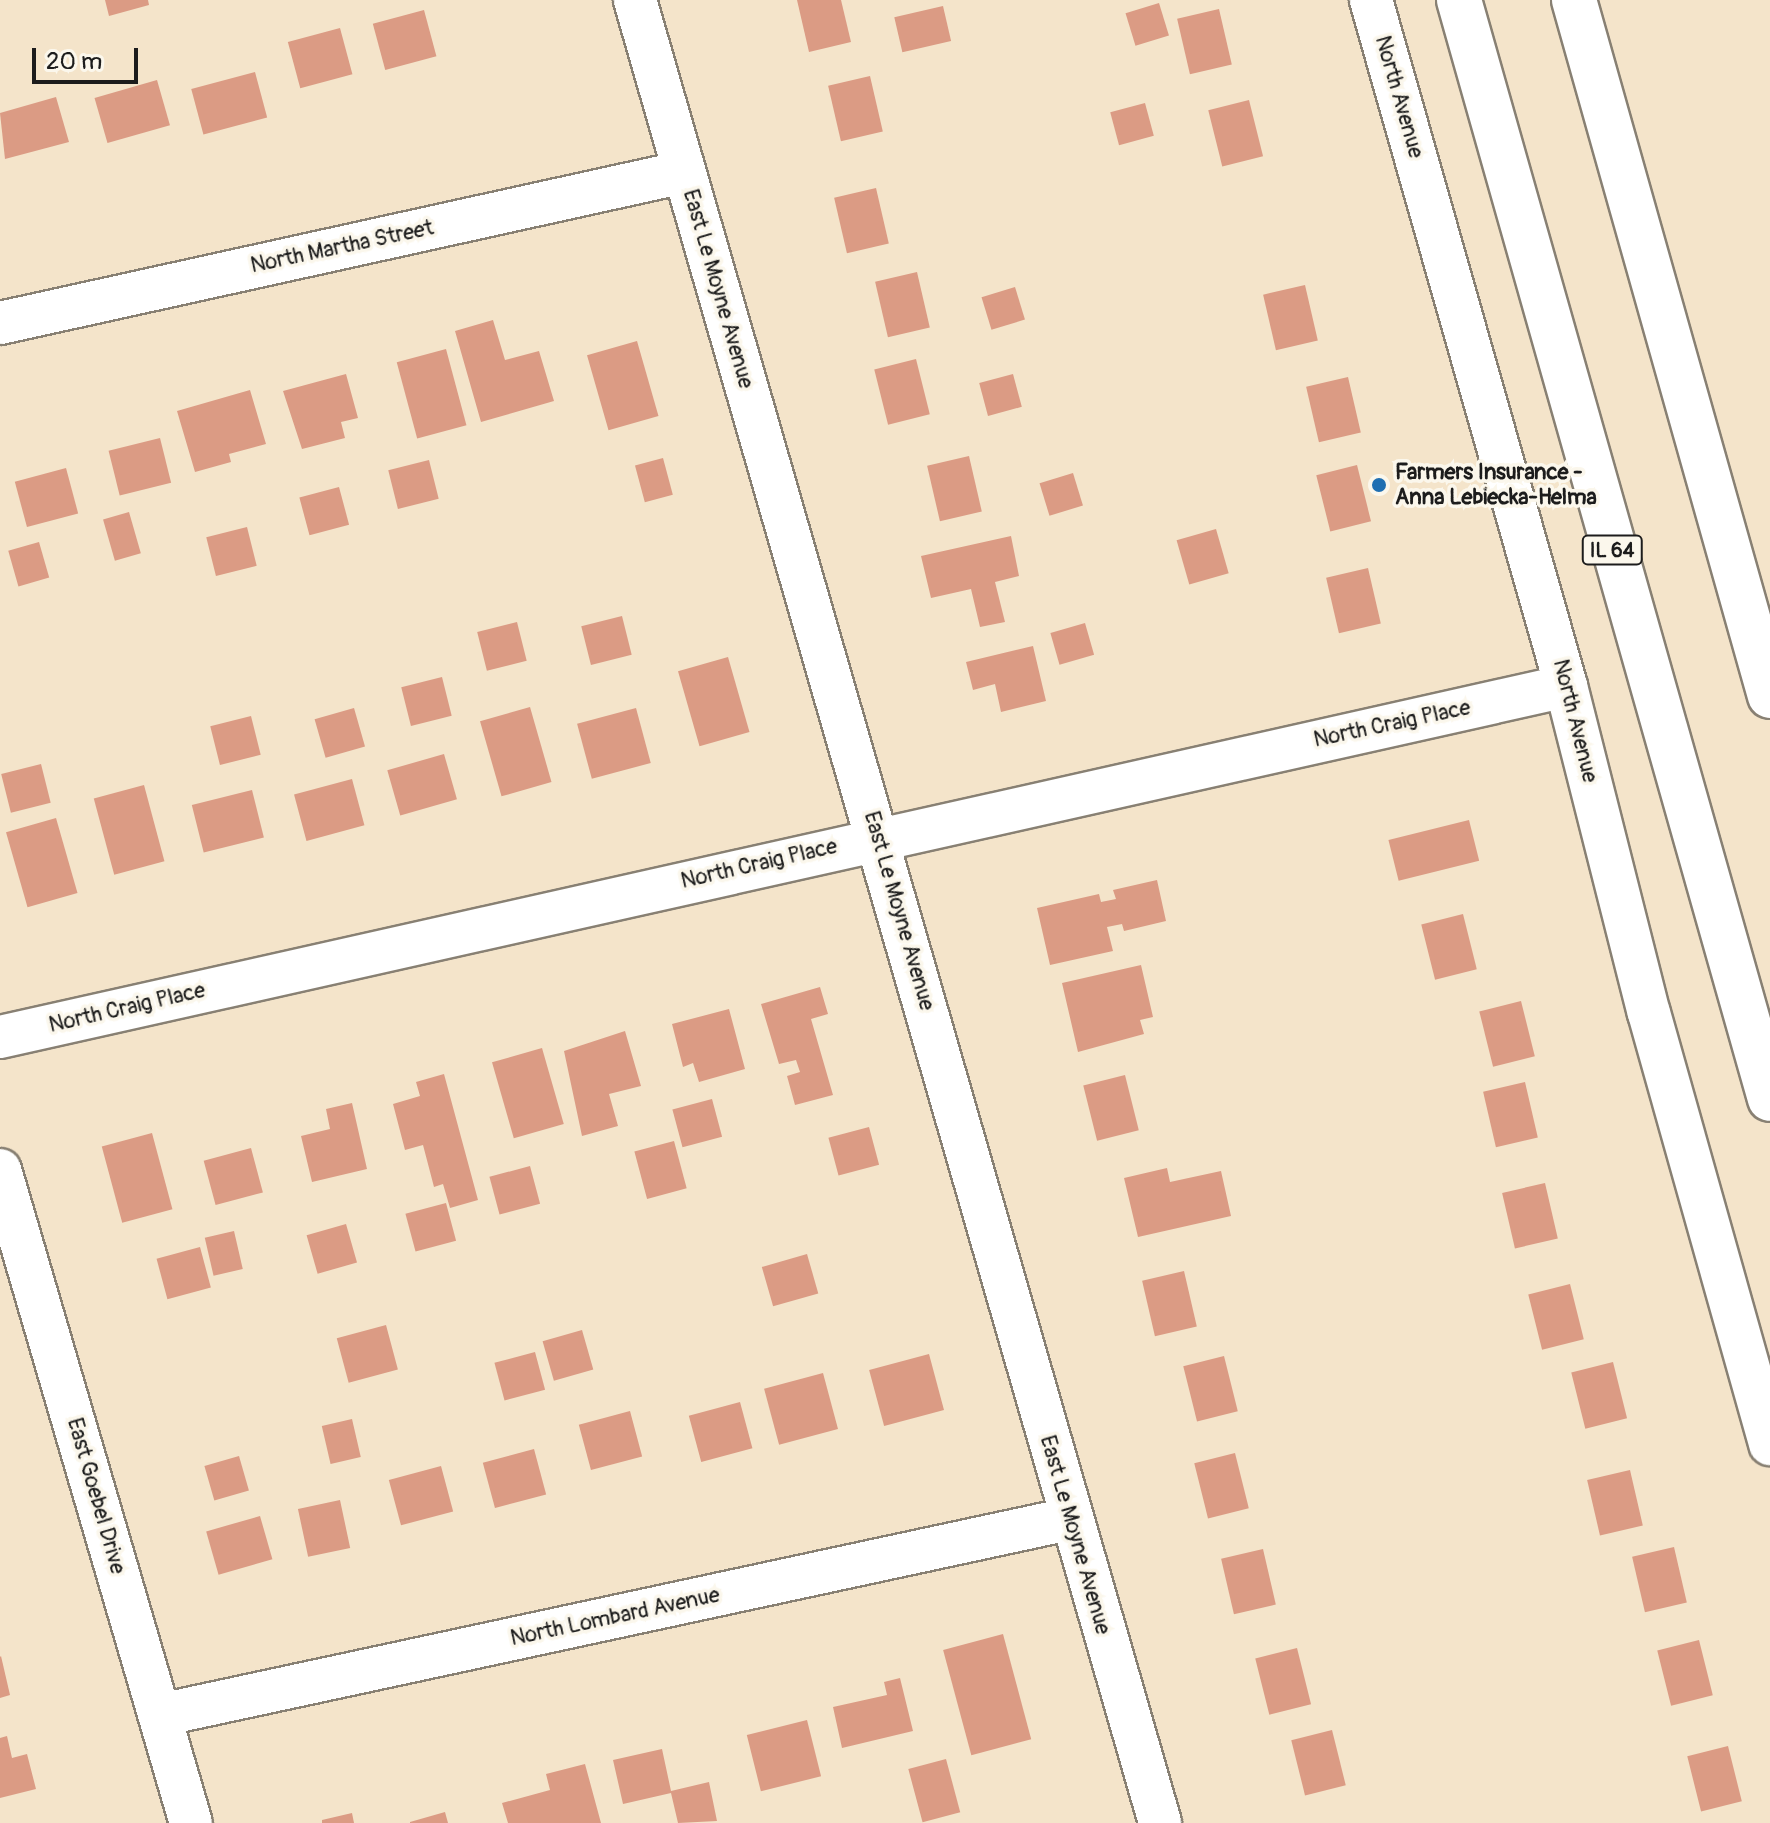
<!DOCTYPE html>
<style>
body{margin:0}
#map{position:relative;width:1770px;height:1823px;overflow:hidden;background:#f4e4ca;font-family:Pangolin,sans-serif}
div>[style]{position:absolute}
.building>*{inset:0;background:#db9b84;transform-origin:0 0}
.roads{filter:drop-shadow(2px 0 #888073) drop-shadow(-2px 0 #888073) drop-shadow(0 2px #888073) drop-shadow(0 -2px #888073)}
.street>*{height:42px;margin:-21px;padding:0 21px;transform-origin:21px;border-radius:21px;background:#fff}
.primary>*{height:44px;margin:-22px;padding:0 22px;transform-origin:22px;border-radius:22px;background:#fff}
.dots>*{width:22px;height:22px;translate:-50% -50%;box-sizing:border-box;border:4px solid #fbf7ec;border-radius:50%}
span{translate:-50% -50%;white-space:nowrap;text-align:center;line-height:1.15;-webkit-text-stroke:7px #fbf7ec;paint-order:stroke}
.shield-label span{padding:2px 6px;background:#fbf7ec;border:2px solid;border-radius:6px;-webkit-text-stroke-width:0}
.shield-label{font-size:20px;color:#1c1c1c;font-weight:700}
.street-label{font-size:22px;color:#1c1c1c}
.poi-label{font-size:22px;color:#1c1c1c;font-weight:700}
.left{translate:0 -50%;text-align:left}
.scale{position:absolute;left:32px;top:48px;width:106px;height:36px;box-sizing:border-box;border:4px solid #1c1c1c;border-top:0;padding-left:10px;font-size:24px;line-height:28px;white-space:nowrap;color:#1c1c1c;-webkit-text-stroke:6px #fbf7ec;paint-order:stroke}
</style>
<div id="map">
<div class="building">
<div style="clip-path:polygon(105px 0,148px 0,149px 5px,109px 16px)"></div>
<div style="clip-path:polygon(797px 0,841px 0,851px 42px,809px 52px)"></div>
<div style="left:1159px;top:3px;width:34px;height:35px;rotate:73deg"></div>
<div style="left:943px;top:6px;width:36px;height:50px;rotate:77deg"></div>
<div style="left:1219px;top:9px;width:57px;height:43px;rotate:77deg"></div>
<div style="left:424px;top:10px;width:48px;height:53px;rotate:75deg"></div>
<div style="left:340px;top:28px;width:48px;height:54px;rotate:75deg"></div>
<div style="left:255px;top:72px;width:47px;height:66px;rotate:75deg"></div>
<div style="left:870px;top:76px;width:57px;height:43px;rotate:77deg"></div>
<div style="left:157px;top:80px;width:47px;height:65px;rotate:74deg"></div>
<div style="clip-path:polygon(56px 97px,69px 142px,5px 159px,0 113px)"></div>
<div style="left:1249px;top:100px;width:58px;height:42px;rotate:76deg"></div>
<div style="left:1145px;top:103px;width:34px;height:36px;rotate:75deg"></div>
<div style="left:876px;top:188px;width:57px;height:43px;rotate:77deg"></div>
<div style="left:917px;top:272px;width:57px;height:43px;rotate:77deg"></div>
<div style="left:1305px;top:285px;width:57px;height:43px;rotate:77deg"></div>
<div style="left:1015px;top:287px;width:34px;height:35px;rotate:73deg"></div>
<div style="clip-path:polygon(493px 320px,505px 360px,539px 351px,554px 401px,481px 422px,455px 331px)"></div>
<div style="left:637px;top:341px;width:78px;height:52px;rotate:74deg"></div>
<div style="left:446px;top:349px;width:79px;height:51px;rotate:75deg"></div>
<div style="left:916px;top:359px;width:57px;height:43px;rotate:76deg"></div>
<div style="clip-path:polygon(346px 374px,358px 418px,341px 422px,345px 438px,302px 449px,283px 391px)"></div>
<div style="left:1013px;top:374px;width:34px;height:35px;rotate:75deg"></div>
<div style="left:1348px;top:377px;width:57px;height:43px;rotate:77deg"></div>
<div style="clip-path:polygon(250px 390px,266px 444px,229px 454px,231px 462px,195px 472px,177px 411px)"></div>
<div style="left:160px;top:438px;width:46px;height:53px;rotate:76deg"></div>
<div style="left:969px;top:456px;width:57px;height:43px;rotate:77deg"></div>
<div style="left:663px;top:458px;width:38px;height:29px;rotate:75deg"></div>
<div style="left:429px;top:460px;width:40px;height:42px;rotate:76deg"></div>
<div style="left:1357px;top:465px;width:58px;height:42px;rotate:76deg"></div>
<div style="left:66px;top:468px;width:47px;height:53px;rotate:75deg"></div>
<div style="left:1073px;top:473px;width:34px;height:35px;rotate:73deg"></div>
<div style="left:339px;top:487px;width:39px;height:41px;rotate:75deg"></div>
<div style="left:129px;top:512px;width:43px;height:27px;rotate:74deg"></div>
<div style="left:247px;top:527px;width:40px;height:42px;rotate:76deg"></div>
<div style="left:1216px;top:529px;width:46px;height:41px;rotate:74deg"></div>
<div style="clip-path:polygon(1011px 536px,1019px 576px,995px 582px,1005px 622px,980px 627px,971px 589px,931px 598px,921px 556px)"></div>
<div style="left:39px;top:542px;width:37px;height:32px;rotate:74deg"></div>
<div style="left:1368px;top:568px;width:57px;height:43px;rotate:77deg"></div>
<div style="left:622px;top:616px;width:40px;height:42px;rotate:76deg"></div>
<div style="left:517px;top:622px;width:40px;height:41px;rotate:76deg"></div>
<div style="left:1085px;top:623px;width:33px;height:36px;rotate:74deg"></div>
<div style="clip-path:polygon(1033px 646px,1046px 701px,1001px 712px,995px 684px,973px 690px,966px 662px)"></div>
<div style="left:728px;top:657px;width:78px;height:52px;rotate:74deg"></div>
<div style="left:442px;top:677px;width:40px;height:42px;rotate:76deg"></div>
<div style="left:530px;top:707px;width:78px;height:52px;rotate:74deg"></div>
<div style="left:354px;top:708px;width:40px;height:41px;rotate:74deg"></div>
<div style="left:636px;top:708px;width:57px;height:61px;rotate:75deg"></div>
<div style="left:251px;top:716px;width:40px;height:42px;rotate:76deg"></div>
<div style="left:444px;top:754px;width:47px;height:59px;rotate:74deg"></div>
<div style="left:41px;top:764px;width:40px;height:41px;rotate:76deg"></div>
<div style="left:352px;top:779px;width:48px;height:60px;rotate:75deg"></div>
<div style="left:144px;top:785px;width:79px;height:52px;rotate:75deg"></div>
<div style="left:252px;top:790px;width:49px;height:62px;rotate:76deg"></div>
<div style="left:56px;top:818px;width:78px;height:52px;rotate:74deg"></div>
<div style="left:1469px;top:820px;width:42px;height:83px;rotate:76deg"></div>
<div style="clip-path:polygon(1157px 880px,1166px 921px,1124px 931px,1122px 924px,1107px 927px,1113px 951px,1050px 965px,1037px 908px,1099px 894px,1101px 902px,1116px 899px,1113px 890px)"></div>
<div style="left:1463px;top:914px;width:57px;height:43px;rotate:76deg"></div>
<div style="clip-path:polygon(1141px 965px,1153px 1017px,1140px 1020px,1144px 1034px,1078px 1052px,1062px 983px)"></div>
<div style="clip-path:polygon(820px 987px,828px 1014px,811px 1019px,833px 1095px,795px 1105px,787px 1076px,800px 1072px,796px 1060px,779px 1064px,761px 1004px)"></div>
<div style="left:1521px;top:1001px;width:57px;height:43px;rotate:76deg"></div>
<div style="clip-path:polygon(729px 1009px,745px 1069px,699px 1082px,693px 1063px,683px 1067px,672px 1024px)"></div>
<div style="clip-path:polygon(625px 1031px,641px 1086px,609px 1094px,618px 1126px,582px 1136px,564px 1051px)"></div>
<div style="left:542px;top:1048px;width:79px;height:52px;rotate:74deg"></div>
<div style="clip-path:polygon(444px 1074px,478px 1200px,450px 1208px,443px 1184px,434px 1187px,423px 1145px,405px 1150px,393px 1104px,420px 1096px,416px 1082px)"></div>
<div style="left:1125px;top:1075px;width:57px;height:43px;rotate:76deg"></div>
<div style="left:1525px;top:1082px;width:57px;height:43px;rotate:77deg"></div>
<div style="left:712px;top:1099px;width:39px;height:41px;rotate:75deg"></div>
<div style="clip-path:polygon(352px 1103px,367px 1169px,312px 1182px,301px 1136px,330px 1129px,326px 1109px)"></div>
<div style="left:869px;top:1127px;width:39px;height:42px;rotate:75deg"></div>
<div style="left:152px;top:1133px;width:79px;height:52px;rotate:75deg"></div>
<div style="left:674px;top:1141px;width:49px;height:41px;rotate:75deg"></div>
<div style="left:251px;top:1148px;width:46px;height:49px;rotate:75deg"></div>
<div style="left:530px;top:1166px;width:39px;height:42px;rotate:75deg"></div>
<div style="clip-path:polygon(1167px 1168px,1170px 1182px,1221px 1171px,1231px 1216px,1138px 1237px,1124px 1178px)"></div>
<div style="left:1545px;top:1183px;width:57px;height:44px;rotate:77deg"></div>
<div style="left:446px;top:1203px;width:39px;height:42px;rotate:75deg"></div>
<div style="left:346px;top:1224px;width:40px;height:41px;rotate:74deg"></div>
<div style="left:234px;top:1231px;width:39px;height:30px;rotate:77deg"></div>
<div style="left:200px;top:1247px;width:42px;height:45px;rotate:75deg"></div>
<div style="left:807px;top:1254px;width:41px;height:47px;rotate:74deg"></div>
<div style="left:1184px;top:1271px;width:57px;height:43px;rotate:77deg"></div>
<div style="left:1570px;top:1284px;width:57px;height:43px;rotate:76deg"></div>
<div style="left:386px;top:1325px;width:46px;height:51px;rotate:75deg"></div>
<div style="left:582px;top:1330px;width:41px;height:41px;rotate:74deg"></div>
<div style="left:535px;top:1352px;width:39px;height:42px;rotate:75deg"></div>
<div style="left:929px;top:1354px;width:58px;height:62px;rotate:75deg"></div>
<div style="left:1224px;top:1356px;width:57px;height:42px;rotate:76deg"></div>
<div style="left:1613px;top:1362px;width:58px;height:43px;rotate:76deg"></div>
<div style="left:823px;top:1373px;width:58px;height:61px;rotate:75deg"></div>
<div style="left:740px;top:1402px;width:48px;height:53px;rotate:75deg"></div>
<div style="left:630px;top:1411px;width:47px;height:53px;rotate:75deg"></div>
<div style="left:352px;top:1419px;width:39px;height:31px;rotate:77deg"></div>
<div style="left:534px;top:1449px;width:47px;height:53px;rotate:75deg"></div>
<div style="left:1235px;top:1453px;width:57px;height:42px;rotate:76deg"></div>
<div style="left:239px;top:1456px;width:36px;height:36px;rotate:74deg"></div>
<div style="left:441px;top:1466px;width:47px;height:54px;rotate:75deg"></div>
<div style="left:1630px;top:1470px;width:57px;height:44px;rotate:77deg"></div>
<div style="left:340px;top:1500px;width:49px;height:43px;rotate:78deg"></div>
<div style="left:260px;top:1516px;width:45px;height:56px;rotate:74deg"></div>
<div style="left:1674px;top:1547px;width:57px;height:43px;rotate:77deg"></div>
<div style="left:1263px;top:1549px;width:57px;height:43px;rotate:77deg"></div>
<div style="left:1003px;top:1634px;width:109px;height:62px;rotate:75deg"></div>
<div style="left:1699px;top:1640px;width:57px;height:43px;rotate:76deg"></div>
<div style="left:1297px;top:1648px;width:58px;height:43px;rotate:76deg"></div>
<div style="clip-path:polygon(1px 1656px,10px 1695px,0 1698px,0 1657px)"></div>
<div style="clip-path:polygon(900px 1678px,913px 1731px,842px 1748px,833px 1707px,887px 1695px,884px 1682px)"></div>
<div style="left:807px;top:1720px;width:58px;height:62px;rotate:76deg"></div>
<div style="left:1332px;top:1730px;width:57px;height:42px;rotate:76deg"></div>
<div style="clip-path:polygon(7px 1736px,12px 1758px,27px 1754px,36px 1789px,0 1798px,0 1738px)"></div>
<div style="left:1728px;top:1746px;width:57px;height:42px;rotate:76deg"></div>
<div style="clip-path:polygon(662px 1749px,671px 1791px,709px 1782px,717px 1821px,678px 1823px,671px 1793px,623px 1804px,613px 1760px)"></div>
<div style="left:946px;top:1759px;width:55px;height:39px;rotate:75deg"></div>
<div style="clip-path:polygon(585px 1764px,601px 1823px,508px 1823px,502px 1803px,550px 1790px,546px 1774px)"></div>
<div style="clip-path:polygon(445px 1812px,448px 1823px,410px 1823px,410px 1822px)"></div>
<div style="clip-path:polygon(352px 1813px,354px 1823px,322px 1823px,322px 1820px)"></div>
</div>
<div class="roads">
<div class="street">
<div style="left:635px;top:0;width:1897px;rotate:73.93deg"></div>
<div style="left:1371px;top:0;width:713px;rotate:74.13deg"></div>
<div style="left:1566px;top:686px;width:337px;rotate:75.8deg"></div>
<div style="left:1649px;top:1013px;width:448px;rotate:74.3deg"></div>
<div style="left:0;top:323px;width:700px;rotate:-12.45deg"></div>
<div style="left:0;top:1037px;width:1605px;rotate:-12.63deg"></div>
<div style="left:0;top:1170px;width:680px;rotate:73.7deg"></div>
<div style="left:160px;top:1715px;width:930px;rotate:-12.17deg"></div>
</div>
<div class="primary">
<div style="left:1459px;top:0;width:1142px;rotate:74.2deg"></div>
<div style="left:1574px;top:0;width:723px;rotate:74.27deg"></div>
</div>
</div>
<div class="dots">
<div style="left:1379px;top:485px;background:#1f6fb2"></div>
</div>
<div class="shield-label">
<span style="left:1612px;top:550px">IL 64</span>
</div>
<div class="street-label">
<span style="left:1399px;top:97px;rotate:74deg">North Avenue</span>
<span style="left:342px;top:247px;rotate:-12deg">North Martha Street</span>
<span style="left:718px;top:289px;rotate:74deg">East Le Moyne Avenue</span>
<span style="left:1575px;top:721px;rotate:76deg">North Avenue</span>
<span style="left:1392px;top:724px;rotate:-12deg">North Craig Place</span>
<span style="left:759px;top:864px;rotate:-13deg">North Craig Place</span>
<span style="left:899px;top:911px;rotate:74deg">East Le Moyne Avenue</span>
<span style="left:127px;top:1008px;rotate:-13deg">North Craig Place</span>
<span style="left:96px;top:1496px;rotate:74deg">East Goebel Drive</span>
<span style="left:1075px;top:1535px;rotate:74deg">East Le Moyne Avenue</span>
<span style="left:615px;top:1617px;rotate:-12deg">North Lombard Avenue</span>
</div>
<div class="poi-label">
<span class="left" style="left:1395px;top:485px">Farmers Insurance -<br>Anna Lebiecka-Helma</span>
</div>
<div class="scale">20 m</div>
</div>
